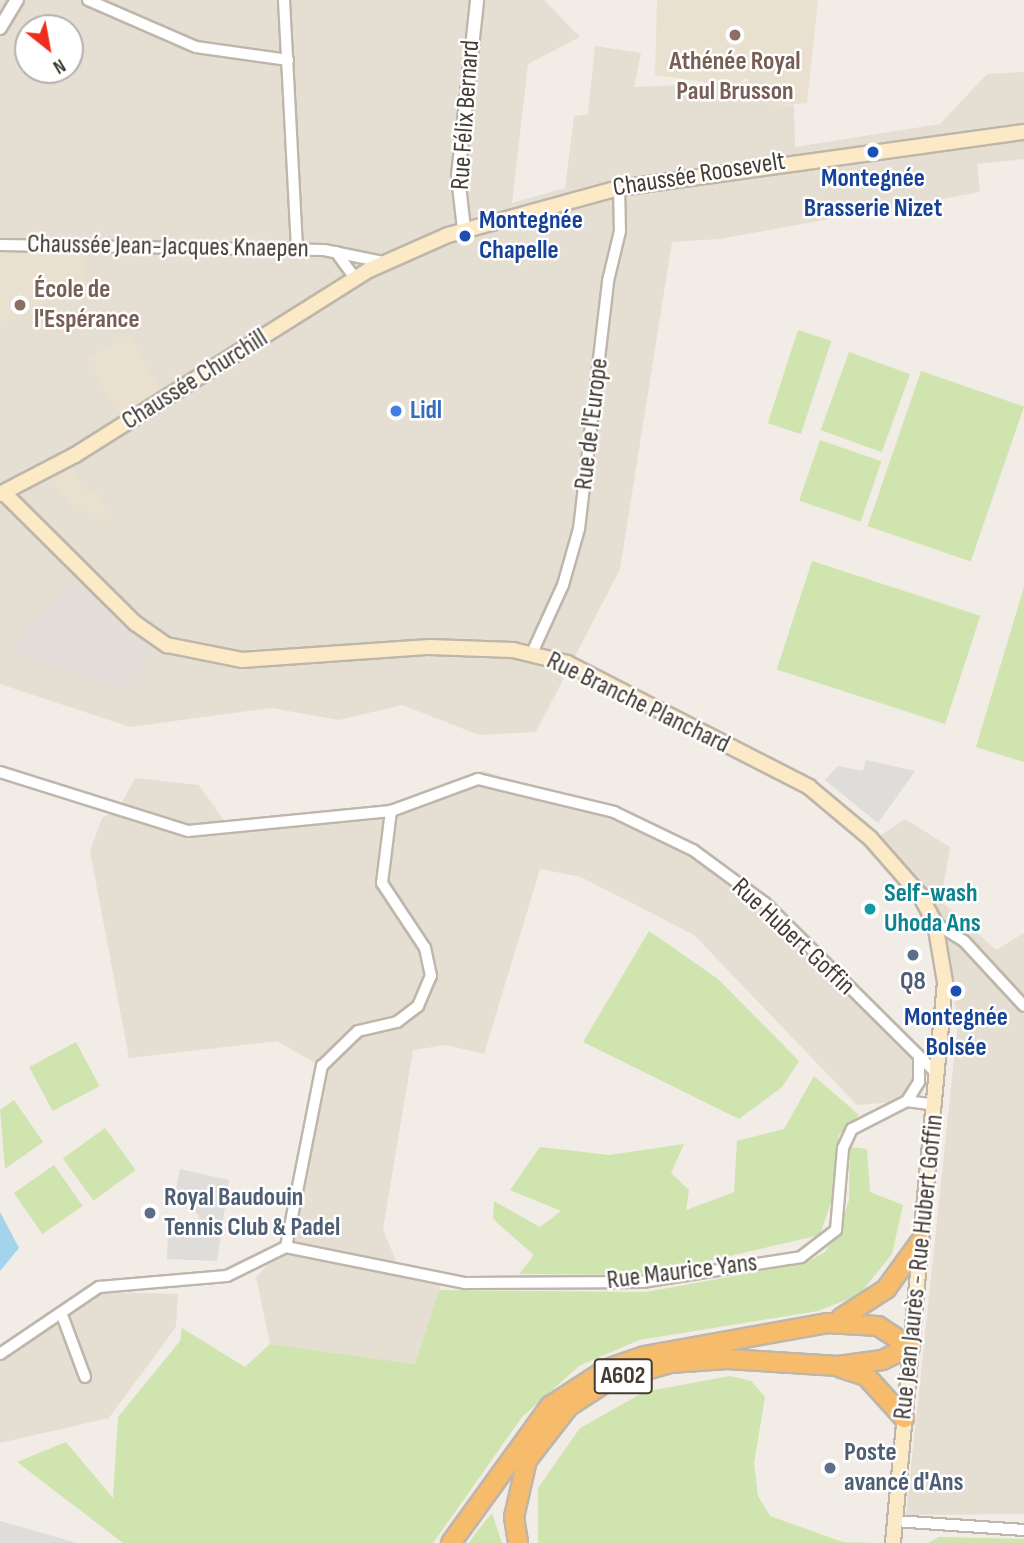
<!DOCTYPE html>
<meta charset="utf-8">
<style>
body{margin:0}
#map{position:relative;width:1024px;height:1543px;overflow:hidden;background:#f1ece5;font-family:"Sofia Sans Condensed",sans-serif}
div>[style]{position:absolute}
.residential>*{inset:0;background:#e5ded3}
.industrial>*{inset:0;background:#e3deda}
.education>*{inset:0;background:#eae0cf;transform-origin:0 0}
.green>*{inset:0;background:#d0e4af;transform-origin:0 0}
.parking>*{inset:0;background:#dfddda}
.water>*{inset:0;background:#a3d4ec}
.roads{filter:drop-shadow(2px 0 #bfb6ab) drop-shadow(-2px 0 #bfb6ab) drop-shadow(0 2px #bfb6ab) drop-shadow(0 -2px #bfb6ab)}
.minor>*{height:10px;margin:-5px;padding:0 5px;transform-origin:5px;border-radius:5px;background:#fff}
.tertiary>*{height:12px;margin:-6px;padding:0 6px;transform-origin:6px;border-radius:6px;background:#fff}
.secondary>*{height:14px;margin:-7px;padding:0 7px;transform-origin:7px;border-radius:7px;background:#fbeac5}
.motorway>*{height:18px;margin:-9px;padding:0 9px;transform-origin:9px;border-radius:9px;background:#f6bc6b}
.dots>*{width:19px;height:19px;translate:-50% -50%;box-sizing:border-box;border:4px solid #fff;border-radius:50%}
span{translate:-50% -50%;white-space:nowrap;text-align:center;line-height:1.15;-webkit-text-stroke:5px #fff;paint-order:stroke}
.shield-label span{padding:2px 5px;background:#fff;border:2px solid;border-radius:5px;-webkit-text-stroke-width:0}
.shield-label{font-size:24px;color:#433c35;font-weight:700}
.education-label{font-size:26px;color:#785e54;font-weight:700}
.left{translate:0 -50%;text-align:left}
.street-label{font-size:26px;color:#433c35}
.transit-label{font-size:26px;color:#164399;font-weight:700}
.shop-label{font-size:26px;color:#366cbe;font-weight:700}
.culture-label{font-size:26px;color:#0d838f;font-weight:700}
.service-label{font-size:26px;color:#4e5e75;font-weight:700}
.north{position:absolute;left:14px;top:14px;width:70px;height:70px;box-sizing:border-box;background:#fff;border:2px solid #b4b1ae;border-radius:50%;rotate:149deg;font-size:19px;font-weight:700;line-height:28px;text-align:center;color:#433c35}
.north::after{content:'';display:block;margin:auto;width:24px;height:32px;background:#ee2d1f;clip-path:polygon(50% 0,100% 100%,50% 72%,0 100%)}
</style>
<div id="map">
<div class="residential">
<div style="clip-path:polygon(evenodd,0 0,544px 0,580px 37px,528px 64px,512px 203px,565px 188px,574px 116px,588px 114px,595px 46px,641px 53px,634px 87px,748px 82px,746px 59px,776px 53px,782px 106px,794px 105px,795px 147px,940px 124px,987px 74px,1024px 72px,1024px 159px,977px 164px,980px 192px,719px 239px,672px 242px,620px 569px,536px 732px,479px 735px,402px 705px,339px 720px,271px 708px,130px 727px,0 684px,0 0,28px 28px,70px 28px,70px 70px,28px 70px,28px 28px)"></div>
<div style="clip-path:polygon(484px 771px,614px 812px,765px 903px,919px 1056px,907px 1101px,857px 1105px,694px 935px,581px 877px,540px 869px,484px 1054px,446px 1045px,413px 1050px,383px 1229px,400px 1271px,443px 1279px,415px 1364px,270px 1344px,256px 1277px,286px 1247px,322px 1067px,277px 1041px,129px 1058px,90px 851px,102px 818px,118px 810px,135px 778px,199px 785px,228px 826px,391px 808px)"></div>
<div style="clip-path:polygon(905px 819px,950px 847px,941px 901px,996px 950px,1024px 933px,1024px 1514px,906px 1515px,958px 1021px,939px 911px,875px 839px)"></div>
<div style="clip-path:polygon(102px 1292px,178px 1294px,176px 1327px,109px 1418px,0 1443px,0 1361px)"></div>
</div>
<div class="industrial">
<div style="clip-path:polygon(71px 578px,154px 654px,121px 690px,11px 651px)"></div>
</div>
<div class="education">
<div style="clip-path:polygon(657px 0,818px 0,807px 103px,771px 106px,760px 71px,732px 86px,655px 75px)"></div>
<div style="clip-path:polygon(0 253px,86px 255px,85px 284px,0 324px)"></div>
<div style="left:128px;top:335px;width:65px;height:48px;rotate:59deg"></div>
<div style="clip-path:polygon(73px 469px,87px 493px,96px 490px,109px 514px,96px 521px,84px 509px,76px 511px,51px 478px)"></div>
</div>
<div class="green">
<div style="left:798px;top:330px;width:35px;height:98px;rotate:18deg"></div>
<div style="left:849px;top:352px;width:65px;height:83px;rotate:20deg"></div>
<div style="left:921px;top:371px;width:109px;height:164px;rotate:19deg"></div>
<div style="left:820px;top:440px;width:65px;height:64px;rotate:19deg"></div>
<div style="left:812px;top:561px;width:177px;height:114px;rotate:18deg"></div>
<div style="clip-path:polygon(1024px 587px,1024px 762px,976px 747px)"></div>
<div style="clip-path:polygon(649px 931px,718px 979px,799px 1061px,782px 1087px,739px 1119px,583px 1042px)"></div>
<div style="left:76px;top:1042px;width:50px;height:53px;rotate:62deg"></div>
<div style="clip-path:polygon(814px 1076px,859px 1115px,839px 1135px,831px 1202px,820px 1235px,648px 1275px,519px 1274px,534px 1255px,493px 1219px,494px 1201px,540px 1227px,561px 1211px,510px 1190px,540px 1147px,609px 1155px,684px 1144px,671px 1173px,689px 1190px,686px 1210px,734px 1192px,737px 1141px,784px 1129px)"></div>
<div style="clip-path:polygon(14px 1100px,43px 1142px,5px 1169px,0 1110px)"></div>
<div style="left:105px;top:1128px;width:52px;height:52px;rotate:54deg"></div>
<div style="clip-path:polygon(850px 1147px,867px 1149px,870px 1192px,903px 1205px,892px 1254px,859px 1295px,818px 1311px,639px 1340px,579px 1366px,522px 1417px,433px 1543px,123px 1543px,17px 1462px,66px 1442px,113px 1498px,118px 1417px,180px 1341px,182px 1328px,245px 1367px,270px 1344px,415px 1364px,439px 1290px,646px 1292px,805px 1263px,825px 1252px,838px 1232px,849px 1200px)"></div>
<div style="left:54px;top:1165px;width:50px;height:49px;rotate:55deg"></div>
<div style="clip-path:polygon(730px 1376px,751px 1381px,765px 1397px,754px 1463px,758px 1496px,770px 1516px,843px 1542px,872px 1543px,538px 1543px,538px 1488px,580px 1428px,644px 1392px)"></div>
<div style="clip-path:polygon(492px 1513px,502px 1543px,469px 1543px,474px 1535px)"></div>
<div style="clip-path:polygon(939px 1537px,1024px 1539px,1024px 1543px,928px 1543px)"></div>
</div>
<div class="parking">
<div style="clip-path:polygon(866px 760px,915px 771px,878px 823px,825px 780px,838px 766px,863px 771px)"></div>
<div style="clip-path:polygon(180px 1169px,229px 1180px,217px 1261px,167px 1259px,168px 1234px,195px 1229px,199px 1216px,176px 1188px)"></div>
<div style="clip-path:polygon(0 1521px,77px 1543px,0 1543px)"></div>
</div>
<div class="water">
<div style="clip-path:polygon(0 1212px,19px 1248px,0 1271px)"></div>
</div>
<div class="roads">
<div class="minor">
<div style="left:88px;top:0;width:118px;rotate:23.5deg"></div>
<div style="left:196px;top:47px;width:93px;rotate:8deg"></div>
<div style="left:284px;top:0;width:250px;rotate:87deg"></div>
<div style="left:0;top:245px;width:324px;rotate:0.9deg"></div>
<div style="left:324px;top:250px;width:60px;rotate:11.5deg"></div>
<div style="left:336px;top:252px;width:32px;rotate:54deg"></div>
<div style="left:532px;top:653px;width:75px;rotate:-65.5deg"></div>
<div style="left:563px;top:585px;width:58px;rotate:-74.1deg"></div>
<div style="left:579px;top:529px;width:250px;rotate:-83.3deg"></div>
<div style="left:608px;top:281px;width:51px;rotate:-76.5deg"></div>
<div style="left:620px;top:231px;width:43px;rotate:-91.3deg"></div>
<div style="left:0;top:772px;width:197px;rotate:17.4deg"></div>
<div style="left:188px;top:831px;width:204px;rotate:-5.6deg"></div>
<div style="left:391px;top:811px;width:93px;rotate:-20.2deg"></div>
<div style="left:478px;top:779px;width:140px;rotate:13.6deg"></div>
<div style="left:614px;top:812px;width:88px;rotate:25.7deg"></div>
<div style="left:693px;top:850px;width:89px;rotate:36.4deg"></div>
<div style="left:765px;top:903px;width:244px;rotate:44.8deg"></div>
<div style="left:935px;top:923px;width:34px;rotate:32deg"></div>
<div style="left:964px;top:941px;width:88px;rotate:47.3deg"></div>
<div style="left:907px;top:1101px;width:22px;rotate:-58deg"></div>
<div style="left:919px;top:1082px;width:26px;rotate:-90deg"></div>
<div style="left:286px;top:1247px;width:183px;rotate:11.4deg"></div>
<div style="left:465px;top:1283px;width:177px;rotate:-0.3deg"></div>
<div style="left:642px;top:1282px;width:161px;rotate:-8.9deg"></div>
<div style="left:801px;top:1257px;width:44px;rotate:-37.6deg"></div>
<div style="left:836px;top:1230px;width:82px;rotate:-85.1deg"></div>
<div style="left:843px;top:1148px;width:21px;rotate:-65deg"></div>
<div style="left:852px;top:1129px;width:62px;rotate:-27deg"></div>
<div style="left:907px;top:1101px;width:28px;rotate:8deg"></div>
<div style="left:62px;top:1315px;width:66px;rotate:69.6deg"></div>
<div style="left:0;top:1354px;width:120px;rotate:-34.1deg"></div>
<div style="left:99px;top:1287px;width:128px;rotate:-4.9deg"></div>
<div style="left:227px;top:1276px;width:66px;rotate:-26.2deg"></div>
<div style="left:286px;top:1247px;width:185px;rotate:-78.8deg"></div>
<div style="left:322px;top:1066px;width:50px;rotate:-44.2deg"></div>
<div style="left:358px;top:1031px;width:40px;rotate:-13deg"></div>
<div style="left:397px;top:1022px;width:26px;rotate:-37deg"></div>
<div style="left:418px;top:1006px;width:33px;rotate:-67deg"></div>
<div style="left:431px;top:976px;width:29px;rotate:-102deg"></div>
<div style="left:425px;top:948px;width:78px;rotate:-123.5deg"></div>
<div style="left:382px;top:883px;width:73px;rotate:-82.9deg"></div>
<div style="left:895px;top:1521px;width:129px;rotate:4deg"></div>
</div>
<div class="tertiary">
<div style="left:0;top:28px;width:33px;rotate:-59deg"></div>
<div style="left:464px;top:229px;width:53px;rotate:-96.5deg"></div>
<div style="left:458px;top:176px;width:177px;rotate:-83.8deg"></div>
</div>
<div class="secondary">
<div style="left:4px;top:493px;width:185px;rotate:44.8deg"></div>
<div style="left:135px;top:623px;width:39px;rotate:35deg"></div>
<div style="left:167px;top:645px;width:76px;rotate:11.3deg"></div>
<div style="left:242px;top:660px;width:188px;rotate:-4deg"></div>
<div style="left:430px;top:647px;width:83px;rotate:2.1deg"></div>
<div style="left:513px;top:650px;width:56px;rotate:13.5deg"></div>
<div style="left:567px;top:663px;width:272px;rotate:27.1deg"></div>
<div style="left:809px;top:787px;width:80px;rotate:39.9deg"></div>
<div style="left:870px;top:838px;width:76px;rotate:48.7deg"></div>
<div style="left:920px;top:895px;width:32px;rotate:62deg"></div>
<div style="left:935px;top:923px;width:60px;rotate:80.4deg"></div>
<div style="left:945px;top:982px;width:563px;rotate:95.3deg"></div>
<div style="left:0;top:494px;width:85px;rotate:-27.5deg"></div>
<div style="left:75px;top:455px;width:347px;rotate:-32.2deg"></div>
<div style="left:369px;top:270px;width:86px;rotate:-23.9deg"></div>
<div style="left:448px;top:235px;width:177px;rotate:-15.4deg"></div>
<div style="left:619px;top:188px;width:409px;rotate:-7.9deg"></div>
</div>
<div class="motorway">
<div style="left:841px;top:1318px;width:54px;rotate:-32.8deg"></div>
<div style="left:886px;top:1289px;width:58px;rotate:-54.1deg"></div>
<div style="left:841px;top:1368px;width:26px;rotate:18deg"></div>
<div style="left:866px;top:1376px;width:57px;rotate:47.9deg"></div>
<div style="left:451px;top:1543px;width:169px;rotate:-54.1deg"></div>
<div style="left:550px;top:1406px;width:68px;rotate:-33deg"></div>
<div style="left:607px;top:1369px;width:39px;rotate:-19deg"></div>
<div style="left:644px;top:1356px;width:186px;rotate:-10.2deg"></div>
<div style="left:827px;top:1323px;width:51px;rotate:3.4deg"></div>
<div style="left:878px;top:1326px;width:38px;rotate:33deg"></div>
<div style="left:910px;top:1347px;width:31px;rotate:155deg"></div>
<div style="left:882px;top:1360px;width:44px;rotate:172.2deg"></div>
<div style="left:838px;top:1366px;width:111px;rotate:-176.4deg"></div>
<div style="left:727px;top:1359px;width:57px;rotate:176deg"></div>
<div style="left:670px;top:1363px;width:65px;rotate:163.8deg"></div>
<div style="left:608px;top:1381px;width:46px;rotate:147.3deg"></div>
<div style="left:569px;top:1406px;width:68px;rotate:127.9deg"></div>
<div style="left:527px;top:1460px;width:58px;rotate:102.8deg"></div>
<div style="left:514px;top:1517px;width:26px;rotate:81deg"></div>
</div>
</div>
<div class="dots">
<div style="left:735px;top:35px;background:#8d6e63"></div>
<div style="left:873px;top:152px;background:#1a4fb4"></div>
<div style="left:465px;top:236px;background:#1a4fb4"></div>
<div style="left:20px;top:305px;background:#8d6e63"></div>
<div style="left:396px;top:411px;background:#3f7fe0"></div>
<div style="left:870px;top:909px;background:#0f9aa8"></div>
<div style="left:913px;top:955px;background:#5c6f8a"></div>
<div style="left:956px;top:991px;background:#1a4fb4"></div>
<div style="left:150px;top:1213px;background:#5c6f8a"></div>
<div style="left:830px;top:1468px;background:#5c6f8a"></div>
</div>
<div class="shield-label">
<span style="left:623px;top:1376px">A602</span>
</div>
<div class="education-label">
<span style="left:735px;top:77px">Athénée Royal<br>Paul Brusson</span>
<span class="left" style="left:34px;top:305px">École de<br>l'Espérance</span>
</div>
<div class="street-label">
<span style="left:466px;top:115px;rotate:-86deg">Rue Félix Bernard</span>
<span style="left:699px;top:175px;rotate:-9deg">Chaussée Roosevelt</span>
<span style="left:168px;top:247px;rotate:1deg">Chaussée Jean-Jacques Knaepen</span>
<span style="left:195px;top:380px;rotate:-32deg">Chaussée Churchill</span>
<span style="left:592px;top:424px;rotate:-83deg">Rue de l'Europe</span>
<span style="left:638px;top:703px;rotate:26deg">Rue Branche Planchard</span>
<span style="left:793px;top:937px;rotate:43deg">Rue Hubert Goffin</span>
<span style="left:919px;top:1267px;rotate:-84deg">Rue Jean Jaurès - Rue Hubert Goffin</span>
<span style="left:682px;top:1272px;rotate:-7deg">Rue Maurice Yans</span>
</div>
<div class="transit-label">
<span style="left:873px;top:194px">Montegnée<br>Brasserie Nizet</span>
<span class="left" style="left:479px;top:236px">Montegnée<br>Chapelle</span>
<span style="left:956px;top:1033px">Montegnée<br>Bolsée</span>
</div>
<div class="shop-label">
<span class="left" style="left:410px;top:411px">Lidl</span>
</div>
<div class="culture-label">
<span class="left" style="left:884px;top:909px">Self-wash<br>Uhoda Ans</span>
</div>
<div class="service-label">
<span style="left:913px;top:982px">Q8</span>
<span class="left" style="left:164px;top:1213px">Royal Baudouin<br>Tennis Club &amp; Padel</span>
<span class="left" style="left:844px;top:1468px">Poste<br>avancé d'Ans</span>
</div>
<div class="north">N</div>
</div>
